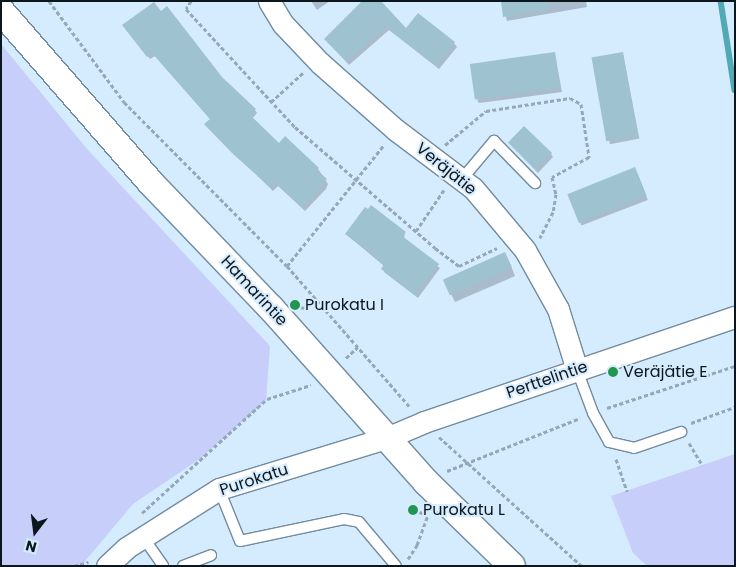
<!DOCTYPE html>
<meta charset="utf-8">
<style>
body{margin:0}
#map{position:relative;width:736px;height:567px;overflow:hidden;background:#d5ebfe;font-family:Poppins,sans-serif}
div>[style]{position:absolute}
.green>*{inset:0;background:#c7cef9}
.shadow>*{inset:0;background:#0003;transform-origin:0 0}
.stream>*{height:5.5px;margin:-2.75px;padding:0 2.75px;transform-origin:2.75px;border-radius:2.75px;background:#51a9b4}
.building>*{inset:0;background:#9ec2d0;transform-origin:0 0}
.path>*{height:3px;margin-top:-1.5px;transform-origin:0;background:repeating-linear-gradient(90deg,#95a8b7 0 4px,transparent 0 6.5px)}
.roads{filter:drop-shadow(1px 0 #718ba0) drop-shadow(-1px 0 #718ba0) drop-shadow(0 1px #718ba0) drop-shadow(0 -1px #718ba0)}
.service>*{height:10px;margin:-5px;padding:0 5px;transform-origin:5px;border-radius:5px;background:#fff}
.minor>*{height:21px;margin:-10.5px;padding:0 10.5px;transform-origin:10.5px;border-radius:10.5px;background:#fff}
.tertiary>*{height:26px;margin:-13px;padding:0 13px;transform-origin:13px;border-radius:13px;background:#fff}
.dots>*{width:14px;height:14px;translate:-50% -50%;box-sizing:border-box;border:2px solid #d5ebfe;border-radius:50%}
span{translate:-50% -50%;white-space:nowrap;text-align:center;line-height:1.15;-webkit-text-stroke:4px #d5ebfe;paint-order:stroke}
.street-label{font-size:16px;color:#0c161d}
.poi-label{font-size:16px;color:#0c161d}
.left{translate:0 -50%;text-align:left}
.frame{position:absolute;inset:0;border:2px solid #0c161d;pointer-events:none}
.north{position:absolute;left:10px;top:507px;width:50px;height:50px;-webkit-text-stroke:4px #d5ebfe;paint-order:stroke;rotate:195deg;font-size:14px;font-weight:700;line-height:20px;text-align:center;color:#0c161d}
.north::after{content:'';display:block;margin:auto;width:18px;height:22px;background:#0c161d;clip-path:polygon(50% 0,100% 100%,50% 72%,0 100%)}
</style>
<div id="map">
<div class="green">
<div style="clip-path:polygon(1px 44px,88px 150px,270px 346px,266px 401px,201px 458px,133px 504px,81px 566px,1px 566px)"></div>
<div style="clip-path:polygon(735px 454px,735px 566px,647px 566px,633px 553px,611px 496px)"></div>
</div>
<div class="shadow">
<div style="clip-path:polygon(311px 1px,330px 1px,317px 10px)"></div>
<div style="clip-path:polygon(364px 1px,407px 30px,454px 43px,457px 47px,439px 69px,389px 30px,349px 65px,325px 39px)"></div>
<div style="clip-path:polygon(502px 1px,586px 1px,587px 7px,507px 21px)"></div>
<div style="clip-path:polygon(126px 29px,221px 78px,255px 110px,257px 113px,252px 119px,279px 144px,285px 138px,318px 169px,328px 184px,326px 189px,305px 211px,278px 186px,273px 191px,208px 128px,211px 120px,155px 56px,150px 59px)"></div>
<div style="clip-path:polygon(555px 54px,562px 92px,479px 103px,477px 100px)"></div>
<div style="left:623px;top:54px;width:86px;height:30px;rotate:79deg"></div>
<div style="clip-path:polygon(509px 143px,551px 154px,553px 157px,538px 173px)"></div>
<div style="left:637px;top:172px;width:30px;height:71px;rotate:69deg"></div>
<div style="clip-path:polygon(405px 232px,404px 239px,440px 268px,418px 298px,384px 272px,384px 266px,346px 234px)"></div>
<div style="clip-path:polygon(509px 261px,515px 276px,455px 302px,451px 294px)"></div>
</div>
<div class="stream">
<div style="left:721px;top:1px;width:90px;rotate:81.1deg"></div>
</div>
<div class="building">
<div style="clip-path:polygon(362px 1px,381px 1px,406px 28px,418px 13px,455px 42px,436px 66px,386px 27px,346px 61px,324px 39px)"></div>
<div style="clip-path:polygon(501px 1px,548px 1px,549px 10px,503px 17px)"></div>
<div style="clip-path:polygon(154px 2px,161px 11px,167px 6px,222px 77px,256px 109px,250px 115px,279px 143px,285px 136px,319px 168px,317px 170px,327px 179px,303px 208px,276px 183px,271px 188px,232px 153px,204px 124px,210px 119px,152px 53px,147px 57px,122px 25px)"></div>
<div style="left:555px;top:52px;width:36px;height:86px;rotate:82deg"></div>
<div style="left:623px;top:52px;width:85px;height:32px;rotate:80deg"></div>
<div style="left:524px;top:126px;width:39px;height:23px;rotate:44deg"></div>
<div style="left:635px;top:167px;width:31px;height:73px;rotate:68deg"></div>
<div style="clip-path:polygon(371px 205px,406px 232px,402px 236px,439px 264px,415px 295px,381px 269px,384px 264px,345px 234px,365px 207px,368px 209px)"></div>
<div style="left:505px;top:252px;width:17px;height:68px;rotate:66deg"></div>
</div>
<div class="path">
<div style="left:49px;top:1px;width:126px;rotate:53.4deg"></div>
<div style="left:124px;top:102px;width:231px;rotate:45.2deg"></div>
<div style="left:287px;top:266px;width:187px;rotate:48.9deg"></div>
<div style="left:191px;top:1px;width:9px;rotate:122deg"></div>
<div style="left:186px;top:9px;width:161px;rotate:47.3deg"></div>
<div style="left:295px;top:127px;width:185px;rotate:40.8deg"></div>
<div style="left:435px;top:248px;width:30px;rotate:37deg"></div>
<div style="left:459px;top:266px;width:42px;rotate:-25.3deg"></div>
<div style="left:271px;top:102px;width:45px;rotate:-42.3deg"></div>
<div style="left:445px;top:145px;width:53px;rotate:-39.7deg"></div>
<div style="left:486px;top:111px;width:85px;rotate:-8.8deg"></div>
<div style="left:570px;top:98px;width:13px;rotate:29deg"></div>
<div style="left:581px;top:104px;width:54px;rotate:81.4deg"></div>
<div style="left:589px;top:157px;width:42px;rotate:151.6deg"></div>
<div style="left:552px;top:177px;width:17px;rotate:77deg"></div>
<div style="left:556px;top:194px;width:18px;rotate:99deg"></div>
<div style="left:553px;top:212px;width:29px;rotate:117deg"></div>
<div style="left:416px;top:231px;width:50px;rotate:-55.7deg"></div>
<div style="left:287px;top:266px;width:155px;rotate:-51.3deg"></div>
<div style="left:300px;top:307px;width:4px;rotate:14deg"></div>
<div style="left:304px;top:308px;width:16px;rotate:-40deg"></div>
<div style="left:346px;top:358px;width:16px;rotate:-43deg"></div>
<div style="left:607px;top:408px;width:135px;rotate:-18.2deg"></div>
<div style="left:691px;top:423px;width:47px;rotate:-20deg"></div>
<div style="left:439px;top:437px;width:193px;rotate:42.1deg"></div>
<div style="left:689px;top:443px;width:26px;rotate:59deg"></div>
<div style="left:616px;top:459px;width:34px;rotate:71deg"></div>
<div style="left:447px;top:471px;width:143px;rotate:-21.7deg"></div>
<div style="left:413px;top:510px;width:13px;rotate:18deg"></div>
<div style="left:142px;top:513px;width:169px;rotate:-42.4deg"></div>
<div style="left:267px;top:399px;width:46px;rotate:-17.7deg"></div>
<div style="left:408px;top:559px;width:17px;rotate:-57deg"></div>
<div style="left:417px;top:545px;width:32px;rotate:-70deg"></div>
<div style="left:74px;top:566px;width:15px;rotate:-16deg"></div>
</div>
<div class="roads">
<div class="service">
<div style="left:462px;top:179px;width:50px;rotate:-49.9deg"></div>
<div style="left:494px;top:141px;width:59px;rotate:45.7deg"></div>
<div style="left:577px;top:370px;width:46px;rotate:69.6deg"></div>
<div style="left:593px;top:413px;width:33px;rotate:61deg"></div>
<div style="left:609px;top:442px;width:26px;rotate:13deg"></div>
<div style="left:634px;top:448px;width:50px;rotate:-18.8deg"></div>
<div style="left:219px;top:489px;width:56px;rotate:68deg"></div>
<div style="left:240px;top:541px;width:106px;rotate:-11.9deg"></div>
<div style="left:344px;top:519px;width:15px;rotate:11deg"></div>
<div style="left:359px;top:522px;width:57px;rotate:49.9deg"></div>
<div style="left:143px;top:537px;width:35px;rotate:55deg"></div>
<div style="left:183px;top:566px;width:30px;rotate:-21deg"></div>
</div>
<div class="minor">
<div style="left:269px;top:1px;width:27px;rotate:59deg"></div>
<div style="left:283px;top:24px;width:54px;rotate:46.5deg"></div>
<div style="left:320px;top:63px;width:101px;rotate:41.4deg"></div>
<div style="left:396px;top:130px;width:96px;rotate:37deg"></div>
<div style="left:473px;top:188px;width:81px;rotate:50deg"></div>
<div style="left:525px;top:250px;width:68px;rotate:60.8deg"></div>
<div style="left:558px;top:309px;width:64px;rotate:72.7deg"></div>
<div style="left:107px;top:566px;width:26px;rotate:-43deg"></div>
<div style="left:126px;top:548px;width:110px;rotate:-32.4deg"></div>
<div style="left:219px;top:489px;width:178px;rotate:-17deg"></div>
<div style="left:389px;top:437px;width:38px;rotate:-23deg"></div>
<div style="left:424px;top:422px;width:328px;rotate:-18.7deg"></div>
</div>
<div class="tertiary">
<div style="left:1px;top:11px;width:227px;rotate:48.9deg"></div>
<div style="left:150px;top:182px;width:175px;rotate:46.2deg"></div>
<div style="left:271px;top:308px;width:233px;rotate:48.3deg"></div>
<div style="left:426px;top:482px;width:120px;rotate:44.3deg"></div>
</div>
</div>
<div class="dots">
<div style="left:295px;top:305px;background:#209652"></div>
<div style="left:613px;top:372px;background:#209652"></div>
<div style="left:413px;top:510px;background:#209652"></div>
</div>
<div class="street-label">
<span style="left:446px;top:169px;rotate:39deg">Veräjätie</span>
<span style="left:254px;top:291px;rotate:47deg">Hamarintie</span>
<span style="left:547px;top:380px;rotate:-19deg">Perttelintie</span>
<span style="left:254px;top:480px;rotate:-18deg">Purokatu</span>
</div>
<div class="poi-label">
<span class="left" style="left:305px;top:305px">Purokatu I</span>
<span class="left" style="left:623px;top:372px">Veräjätie E</span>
<span class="left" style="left:423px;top:510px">Purokatu L</span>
</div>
<div class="frame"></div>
<div class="north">N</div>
</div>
